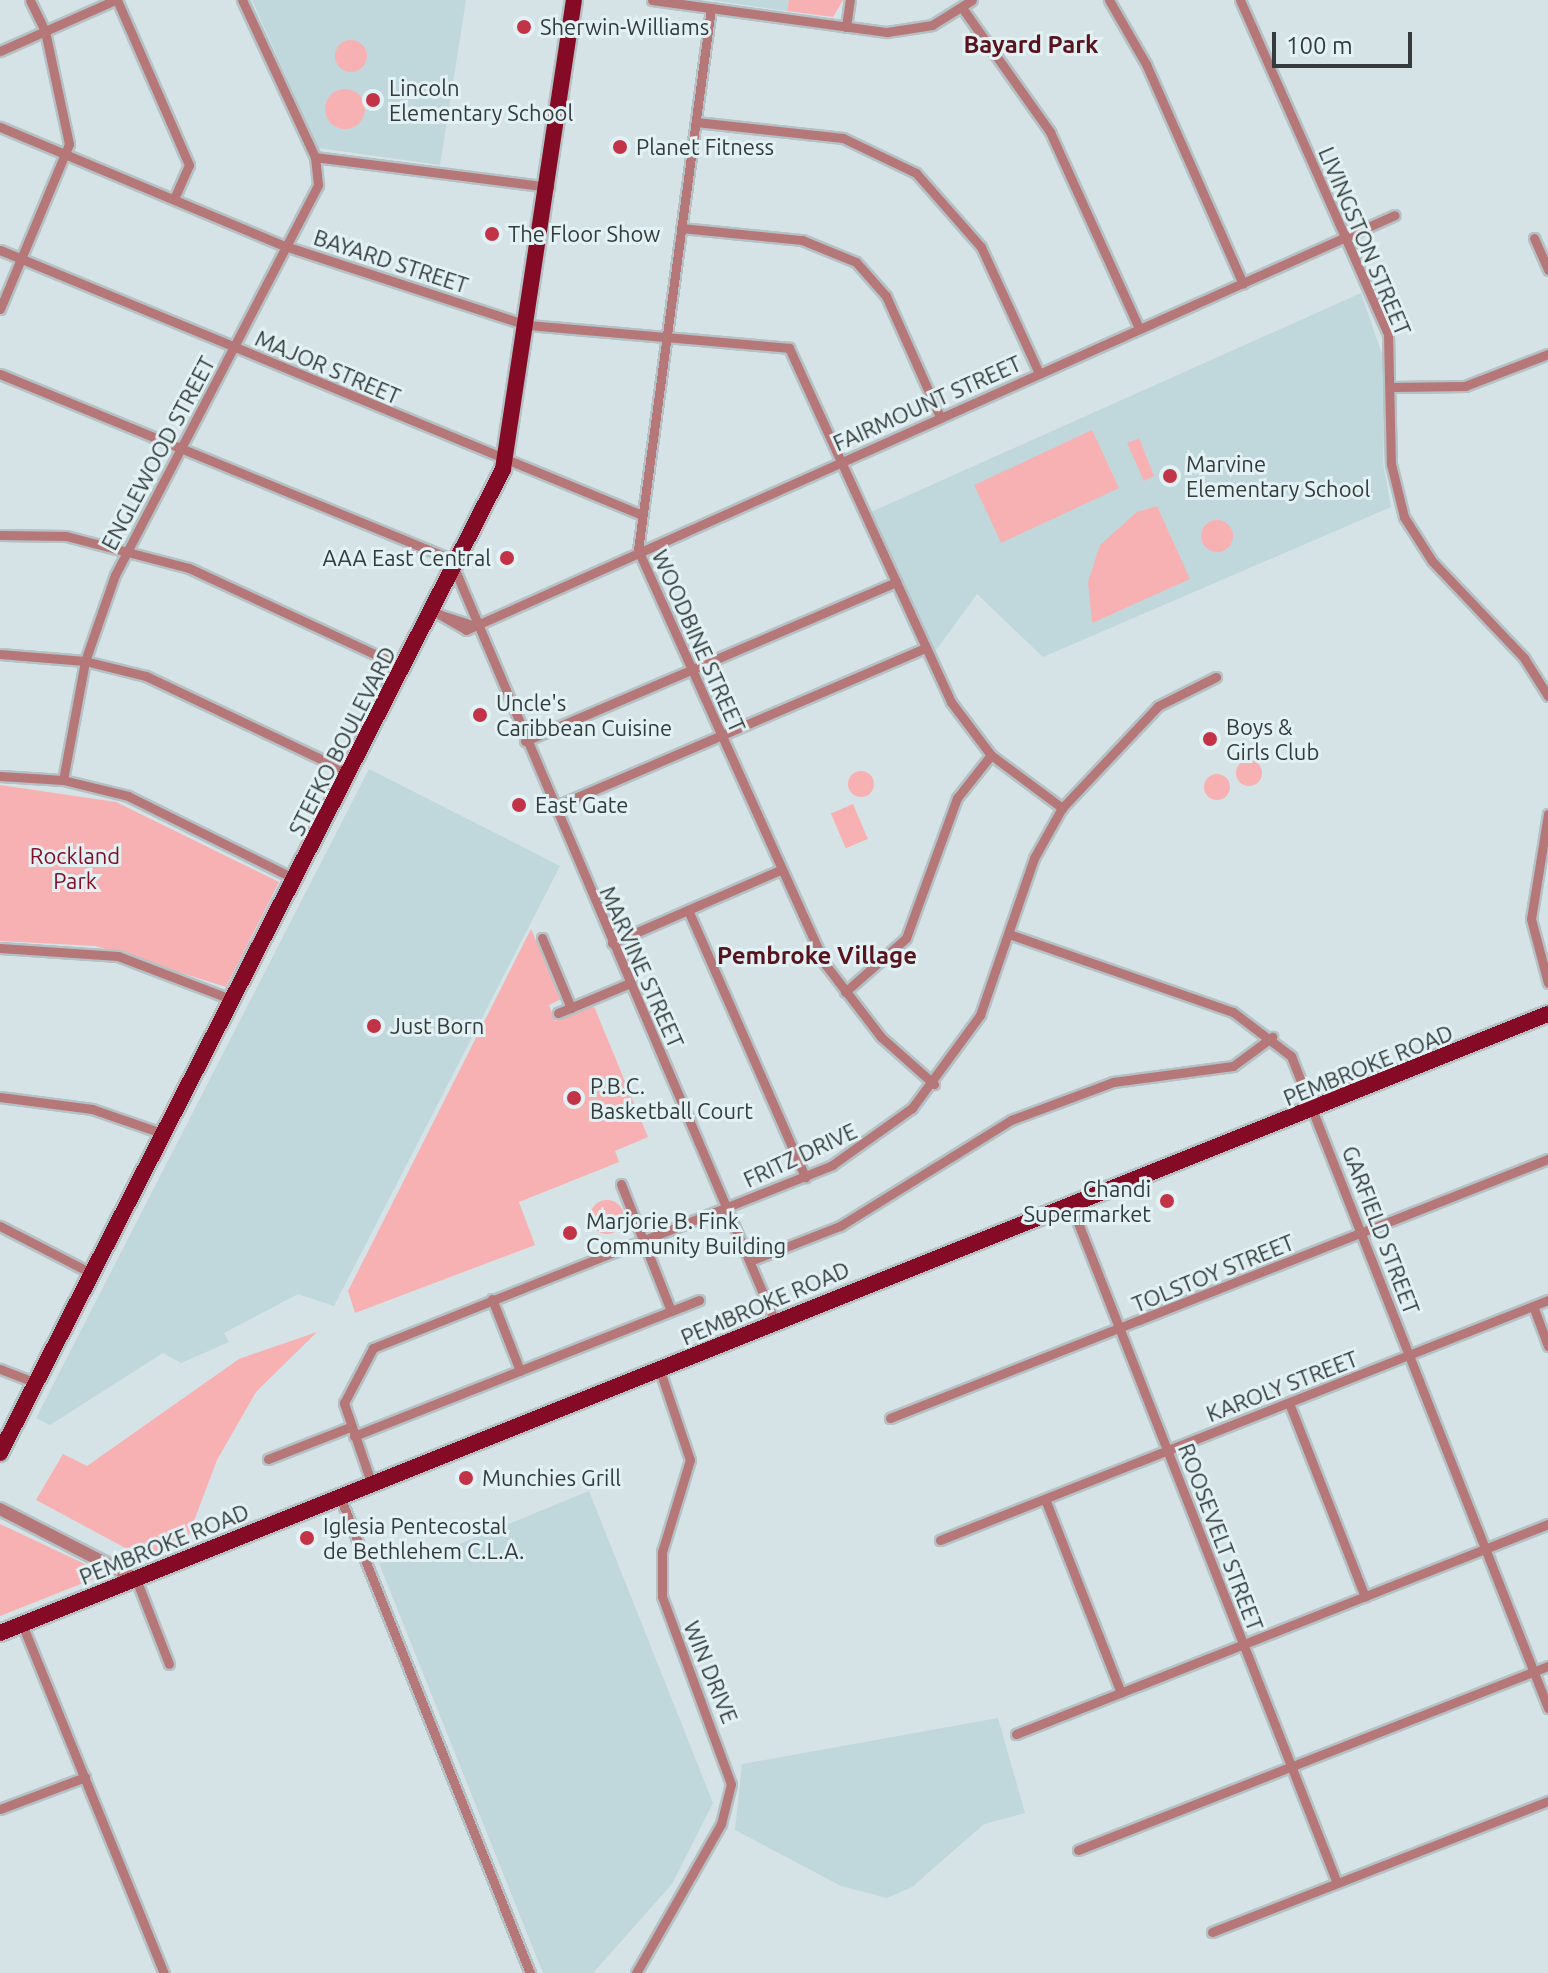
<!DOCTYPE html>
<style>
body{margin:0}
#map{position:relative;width:1548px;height:1973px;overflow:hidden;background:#d5e3e6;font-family:Ubuntu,sans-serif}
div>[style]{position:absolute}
.built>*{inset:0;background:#c0d7dc}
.green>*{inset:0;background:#f8b1b3;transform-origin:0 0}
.round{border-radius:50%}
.roads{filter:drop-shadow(2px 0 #b5c1c4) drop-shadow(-2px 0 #b5c1c4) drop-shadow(0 2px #b5c1c4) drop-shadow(0 -2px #b5c1c4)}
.minor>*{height:9px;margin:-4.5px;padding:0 4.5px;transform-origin:4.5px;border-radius:4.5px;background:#b67779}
.tertiary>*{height:12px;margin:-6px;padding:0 6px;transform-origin:6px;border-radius:6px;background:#b67779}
.primary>*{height:16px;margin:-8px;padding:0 8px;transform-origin:8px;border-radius:8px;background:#840a26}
.dots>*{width:22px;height:22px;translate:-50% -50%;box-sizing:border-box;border:4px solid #e2f1f4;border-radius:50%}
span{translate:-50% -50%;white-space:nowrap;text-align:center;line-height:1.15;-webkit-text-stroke:6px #e2f1f4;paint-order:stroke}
.poi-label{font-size:22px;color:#353b3c}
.left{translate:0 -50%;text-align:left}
.right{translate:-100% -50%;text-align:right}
.street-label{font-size:22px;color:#353b3c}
.park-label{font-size:22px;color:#830f27}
.neighbourhood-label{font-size:24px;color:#58131d;font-weight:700}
.scale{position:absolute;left:1272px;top:32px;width:140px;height:36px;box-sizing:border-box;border:4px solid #353b3c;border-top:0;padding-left:10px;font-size:24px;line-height:28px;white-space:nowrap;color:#353b3c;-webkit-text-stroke:6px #e2f1f4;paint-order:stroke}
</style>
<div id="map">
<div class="built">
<div style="clip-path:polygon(252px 0,466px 0,440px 165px,318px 148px)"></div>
<div style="clip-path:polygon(710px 0,789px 0,787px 11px)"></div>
<div style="clip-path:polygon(1361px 293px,1386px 366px,1383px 462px,1391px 507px,1043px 657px,977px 594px,934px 653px,871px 512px)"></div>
<div style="clip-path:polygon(369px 769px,560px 866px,334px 1306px,298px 1294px,224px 1333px,229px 1342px,181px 1363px,163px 1353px,50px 1425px,36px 1418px)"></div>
<div style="clip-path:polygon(589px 1491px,713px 1803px,672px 1884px,593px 1973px,543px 1973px,379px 1563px,428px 1557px)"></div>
<div style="clip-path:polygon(998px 1718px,1025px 1813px,984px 1824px,912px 1887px,887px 1898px,841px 1886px,735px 1830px,742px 1764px)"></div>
</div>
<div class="green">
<div style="clip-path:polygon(789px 0,843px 0,833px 17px,787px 11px)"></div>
<div class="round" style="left:335px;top:40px;width:32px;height:32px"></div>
<div class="round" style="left:325px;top:89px;width:40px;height:40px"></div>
<div style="left:1092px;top:430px;width:64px;height:130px;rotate:65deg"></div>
<div style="clip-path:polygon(1139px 438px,1154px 476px,1144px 481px,1127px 443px)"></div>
<div style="clip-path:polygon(1157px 506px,1190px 579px,1092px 623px,1088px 582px,1100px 545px,1137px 512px)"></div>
<div class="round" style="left:1201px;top:520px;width:32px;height:32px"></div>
<div class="round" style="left:1236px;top:760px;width:26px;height:26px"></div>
<div class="round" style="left:848px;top:771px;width:26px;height:26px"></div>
<div class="round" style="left:1204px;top:774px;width:26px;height:26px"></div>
<div style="clip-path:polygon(0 785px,116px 802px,279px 882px,226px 987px,96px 946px,0 941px)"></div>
<div style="left:853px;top:804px;width:38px;height:24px;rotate:67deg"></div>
<div style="clip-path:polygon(531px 929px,561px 999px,549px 1005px,555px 1021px,593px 1004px,648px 1137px,615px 1151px,619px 1162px,519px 1202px,535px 1245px,355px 1313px,348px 1291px)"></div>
<div class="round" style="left:590px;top:1200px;width:34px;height:34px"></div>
<div style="clip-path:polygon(317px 1332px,256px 1392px,217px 1460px,186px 1542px,144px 1558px,36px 1500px,63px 1454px,87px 1466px,239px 1359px)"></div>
<div style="clip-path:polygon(0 1524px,106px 1574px,0 1616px)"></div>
</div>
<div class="roads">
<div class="minor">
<div style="left:117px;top:0;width:180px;rotate:66.4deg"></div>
<div style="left:189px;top:165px;width:37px;rotate:114deg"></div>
<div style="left:652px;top:0;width:237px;rotate:7.8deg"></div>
<div style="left:887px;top:32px;width:46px;rotate:-8.8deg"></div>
<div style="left:932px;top:25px;width:47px;rotate:-32deg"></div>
<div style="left:1109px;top:0;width:74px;rotate:60deg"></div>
<div style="left:1146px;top:64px;width:240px;rotate:66.2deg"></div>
<div style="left:1240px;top:0;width:365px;rotate:66.1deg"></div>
<div style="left:1388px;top:334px;width:130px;rotate:88.7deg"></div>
<div style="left:1391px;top:464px;width:55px;rotate:76.2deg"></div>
<div style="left:1404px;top:517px;width:52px;rotate:57.5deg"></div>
<div style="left:1432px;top:561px;width:134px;rotate:46.5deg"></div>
<div style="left:1524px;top:658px;width:45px;rotate:57.7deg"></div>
<div style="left:711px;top:8px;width:547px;rotate:97.67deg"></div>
<div style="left:638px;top:550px;width:454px;rotate:65.7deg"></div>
<div style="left:825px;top:964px;width:92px;rotate:52.5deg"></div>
<div style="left:881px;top:1037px;width:71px;rotate:41.6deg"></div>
<div style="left:963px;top:9px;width:151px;rotate:54.7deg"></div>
<div style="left:1050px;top:132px;width:215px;rotate:65.6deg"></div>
<div style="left:846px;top:27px;width:27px;rotate:-82deg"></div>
<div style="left:0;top:51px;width:126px;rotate:-23.9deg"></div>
<div style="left:696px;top:122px;width:148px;rotate:6.2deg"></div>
<div style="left:843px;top:138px;width:81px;rotate:25.6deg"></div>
<div style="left:916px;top:173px;width:98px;rotate:48.7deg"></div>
<div style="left:981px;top:247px;width:139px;rotate:65.3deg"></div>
<div style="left:0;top:127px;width:309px;rotate:22.7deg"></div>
<div style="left:285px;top:246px;width:255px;rotate:18.1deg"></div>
<div style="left:527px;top:325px;width:263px;rotate:5deg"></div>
<div style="left:789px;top:348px;width:389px;rotate:65.4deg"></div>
<div style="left:951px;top:702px;width:66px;rotate:53deg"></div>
<div style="left:991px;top:755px;width:89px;rotate:36.7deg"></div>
<div style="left:315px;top:157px;width:236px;rotate:7.3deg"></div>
<div style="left:681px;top:228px;width:122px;rotate:5.7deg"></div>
<div style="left:802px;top:240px;width:58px;rotate:22.2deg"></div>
<div style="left:856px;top:262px;width:45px;rotate:48.6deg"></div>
<div style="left:886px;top:296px;width:133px;rotate:65.9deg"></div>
<div style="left:1534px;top:238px;width:35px;rotate:66deg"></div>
<div style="left:0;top:250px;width:695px;rotate:22.43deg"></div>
<div style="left:0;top:309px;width:179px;rotate:-67.3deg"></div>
<div style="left:69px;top:144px;width:116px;rotate:-102deg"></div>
<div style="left:45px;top:31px;width:34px;rotate:-116deg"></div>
<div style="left:0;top:374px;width:495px;rotate:22.3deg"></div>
<div style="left:1393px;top:387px;width:72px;rotate:-0.8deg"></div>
<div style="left:1465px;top:386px;width:89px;rotate:-21.1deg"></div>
<div style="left:0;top:535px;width:66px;rotate:0.9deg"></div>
<div style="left:66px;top:536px;width:127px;rotate:14.6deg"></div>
<div style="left:189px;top:568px;width:237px;rotate:24.9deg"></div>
<div style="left:455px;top:570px;width:819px;rotate:66.94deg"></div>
<div style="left:432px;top:610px;width:39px;rotate:30deg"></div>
<div style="left:466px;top:630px;width:1017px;rotate:-24.07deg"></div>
<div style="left:441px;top:615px;width:32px;rotate:18deg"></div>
<div style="left:0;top:654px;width:85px;rotate:4.7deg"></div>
<div style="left:85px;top:661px;width:63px;rotate:13.8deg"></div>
<div style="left:146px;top:676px;width:226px;rotate:25.4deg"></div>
<div style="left:525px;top:741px;width:404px;rotate:-23.2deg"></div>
<div style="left:0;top:776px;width:63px;rotate:3.6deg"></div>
<div style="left:63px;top:780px;width:67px;rotate:13.8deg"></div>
<div style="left:128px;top:796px;width:186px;rotate:26.4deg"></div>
<div style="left:63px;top:780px;width:121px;rotate:-79.5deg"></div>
<div style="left:85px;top:661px;width:91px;rotate:-70.8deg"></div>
<div style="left:115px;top:575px;width:440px;rotate:-62.5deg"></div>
<div style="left:318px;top:185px;width:28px;rotate:-96deg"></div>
<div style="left:315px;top:157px;width:173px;rotate:-114.9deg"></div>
<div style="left:554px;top:807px;width:404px;rotate:-23.2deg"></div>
<div style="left:1548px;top:814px;width:106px;rotate:99.2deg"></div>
<div style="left:1531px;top:919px;width:66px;rotate:75.1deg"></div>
<div style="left:688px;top:910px;width:292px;rotate:66.3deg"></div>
<div style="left:1009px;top:934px;width:237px;rotate:19.2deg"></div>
<div style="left:1233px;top:1012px;width:73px;rotate:37.2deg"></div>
<div style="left:1291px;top:1056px;width:701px;rotate:68.49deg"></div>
<div style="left:542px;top:938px;width:76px;rotate:67.5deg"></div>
<div style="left:612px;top:943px;width:183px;rotate:-23.5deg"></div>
<div style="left:0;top:948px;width:118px;rotate:3.9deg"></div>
<div style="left:118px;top:956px;width:123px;rotate:20.9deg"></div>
<div style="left:845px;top:992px;width:81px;rotate:-41.5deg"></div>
<div style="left:906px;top:938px;width:149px;rotate:-70deg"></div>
<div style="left:957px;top:798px;width:55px;rotate:-51.7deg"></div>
<div style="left:558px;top:1013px;width:78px;rotate:-22.6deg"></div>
<div style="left:0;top:1097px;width:93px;rotate:7.4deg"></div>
<div style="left:92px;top:1109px;width:76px;rotate:19.1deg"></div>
<div style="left:621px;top:1184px;width:136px;rotate:68.5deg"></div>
<div style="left:1071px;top:1205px;width:728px;rotate:68.58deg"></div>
<div style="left:0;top:1226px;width:105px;rotate:27.3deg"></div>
<div style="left:750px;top:1261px;width:97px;rotate:-21.3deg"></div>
<div style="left:840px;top:1226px;width:201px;rotate:-31.8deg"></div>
<div style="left:1011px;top:1120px;width:109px;rotate:-20.4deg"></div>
<div style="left:1113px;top:1082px;width:121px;rotate:-7.6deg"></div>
<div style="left:1233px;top:1066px;width:49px;rotate:-36.6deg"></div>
<div style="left:492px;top:1299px;width:77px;rotate:68.7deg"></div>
<div style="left:1533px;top:1306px;width:43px;rotate:69.4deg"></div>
<div style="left:0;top:1369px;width:39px;rotate:21deg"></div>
<div style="left:1289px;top:1403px;width:208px;rotate:68.6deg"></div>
<div style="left:890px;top:1418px;width:707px;rotate:-21.49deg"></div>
<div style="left:354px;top:1436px;width:371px;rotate:-21.5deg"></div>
<div style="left:268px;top:1459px;width:88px;rotate:-21.3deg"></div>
<div style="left:372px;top:1485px;width:87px;rotate:-108.9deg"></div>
<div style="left:344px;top:1403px;width:62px;rotate:-62.2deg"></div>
<div style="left:373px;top:1348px;width:494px;rotate:-21.7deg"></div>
<div style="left:832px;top:1165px;width:98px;rotate:-35.5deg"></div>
<div style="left:912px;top:1108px;width:115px;rotate:-53.8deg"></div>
<div style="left:980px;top:1015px;width:166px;rotate:-71deg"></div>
<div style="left:1034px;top:858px;width:57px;rotate:-60.8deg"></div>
<div style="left:1062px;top:808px;width:140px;rotate:-46.7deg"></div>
<div style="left:1158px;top:706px;width:65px;rotate:-26.6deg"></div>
<div style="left:340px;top:1497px;width:513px;rotate:68.24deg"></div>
<div style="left:1045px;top:1499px;width:208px;rotate:68.6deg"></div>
<div style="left:940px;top:1540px;width:654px;rotate:-21.54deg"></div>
<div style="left:136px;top:1579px;width:91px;rotate:68.8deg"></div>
<div style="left:22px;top:1624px;width:377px;rotate:67.9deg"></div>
<div style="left:1016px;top:1734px;width:572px;rotate:-21.54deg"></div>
<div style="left:0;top:1809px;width:91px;rotate:-20.6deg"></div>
<div style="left:1078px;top:1850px;width:505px;rotate:-21.38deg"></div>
<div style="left:1212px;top:1932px;width:361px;rotate:-21.3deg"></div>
<div style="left:636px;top:1973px;width:172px;rotate:-60.3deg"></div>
<div style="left:721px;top:1824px;width:41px;rotate:-76deg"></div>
<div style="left:731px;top:1784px;width:200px;rotate:-110.2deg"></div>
<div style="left:662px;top:1596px;width:44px;rotate:-90deg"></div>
<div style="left:662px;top:1552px;width:96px;rotate:-73.1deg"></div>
<div style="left:690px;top:1460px;width:94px;rotate:-108.6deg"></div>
</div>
<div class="tertiary">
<div style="left:0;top:1509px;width:153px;rotate:27.2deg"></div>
</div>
<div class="primary">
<div style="left:0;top:1453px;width:1105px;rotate:-62.92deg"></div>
<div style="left:503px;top:469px;width:474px;rotate:-81.4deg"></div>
<div style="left:0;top:1633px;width:1667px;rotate:-21.8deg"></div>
</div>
</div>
<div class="dots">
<div style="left:524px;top:27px;background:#c33348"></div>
<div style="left:373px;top:100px;background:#c33348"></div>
<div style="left:620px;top:147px;background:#c33348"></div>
<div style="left:492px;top:234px;background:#c33348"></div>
<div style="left:1170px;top:476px;background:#c33348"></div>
<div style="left:507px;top:558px;background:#c33348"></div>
<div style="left:480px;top:715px;background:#c33348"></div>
<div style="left:1210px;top:739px;background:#c33348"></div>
<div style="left:519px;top:805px;background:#c33348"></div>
<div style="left:374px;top:1026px;background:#c33348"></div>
<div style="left:574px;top:1098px;background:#c33348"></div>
<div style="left:1167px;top:1201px;background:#c33348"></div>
<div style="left:570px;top:1233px;background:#c33348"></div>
<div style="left:466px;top:1478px;background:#c33348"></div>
<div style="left:307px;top:1538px;background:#c33348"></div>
</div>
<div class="poi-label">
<span class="left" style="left:540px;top:27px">Sherwin-Williams</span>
<span class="left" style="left:389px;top:100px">Lincoln<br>Elementary School</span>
<span class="left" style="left:636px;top:147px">Planet Fitness</span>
<span class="left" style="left:508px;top:234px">The Floor Show</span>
<span class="left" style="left:1186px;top:476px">Marvine<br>Elementary School</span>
<span class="right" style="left:491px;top:558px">AAA East Central</span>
<span class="left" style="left:496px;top:715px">Uncle's<br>Caribbean Cuisine</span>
<span class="left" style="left:1226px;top:739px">Boys &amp;<br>Girls Club</span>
<span class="left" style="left:535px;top:805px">East Gate</span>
<span class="left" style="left:390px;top:1026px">Just Born</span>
<span class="left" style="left:590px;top:1098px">P.B.C.<br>Basketball Court</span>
<span class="right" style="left:1151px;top:1201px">Chandi<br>Supermarket</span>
<span class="left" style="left:586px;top:1233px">Marjorie B. Fink<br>Community Building</span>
<span class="left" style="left:482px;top:1478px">Munchies Grill</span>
<span class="left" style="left:323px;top:1538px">Iglesia Pentecostal<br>de Bethlehem C.L.A.</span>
</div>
<div class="street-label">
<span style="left:1365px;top:241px;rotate:67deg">LIVINGSTON STREET</span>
<span style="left:391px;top:261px;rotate:18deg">BAYARD STREET</span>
<span style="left:328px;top:367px;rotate:23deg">MAJOR STREET</span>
<span style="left:927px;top:403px;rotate:-24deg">FAIRMOUNT STREET</span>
<span style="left:158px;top:453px;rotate:-62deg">ENGLEWOOD STREET</span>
<span style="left:699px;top:641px;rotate:66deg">WOODBINE STREET</span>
<span style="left:342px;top:741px;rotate:-63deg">STEFKO BOULEVARD</span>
<span style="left:642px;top:967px;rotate:66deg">MARVINE STREET</span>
<span style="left:1368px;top:1065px;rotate:-22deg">PEMBROKE ROAD</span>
<span style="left:800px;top:1155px;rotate:-25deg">FRITZ DRIVE</span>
<span style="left:1381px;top:1230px;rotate:69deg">GARFIELD STREET</span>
<span style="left:1213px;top:1273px;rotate:-22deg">TOLSTOY STREET</span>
<span style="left:765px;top:1303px;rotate:-23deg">PEMBROKE ROAD</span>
<span style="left:1282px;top:1386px;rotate:-21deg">KAROLY STREET</span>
<span style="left:1221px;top:1537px;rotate:69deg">ROOSEVELT STREET</span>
<span style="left:164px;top:1544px;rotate:-22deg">PEMBROKE ROAD</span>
<span style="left:711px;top:1672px;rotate:68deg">WIN DRIVE</span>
</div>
<div class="park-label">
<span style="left:75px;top:868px">Rockland<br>Park</span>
</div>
<div class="neighbourhood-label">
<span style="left:1031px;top:45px">Bayard Park</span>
<span style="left:817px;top:956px">Pembroke Village</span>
</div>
<div class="scale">100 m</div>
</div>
